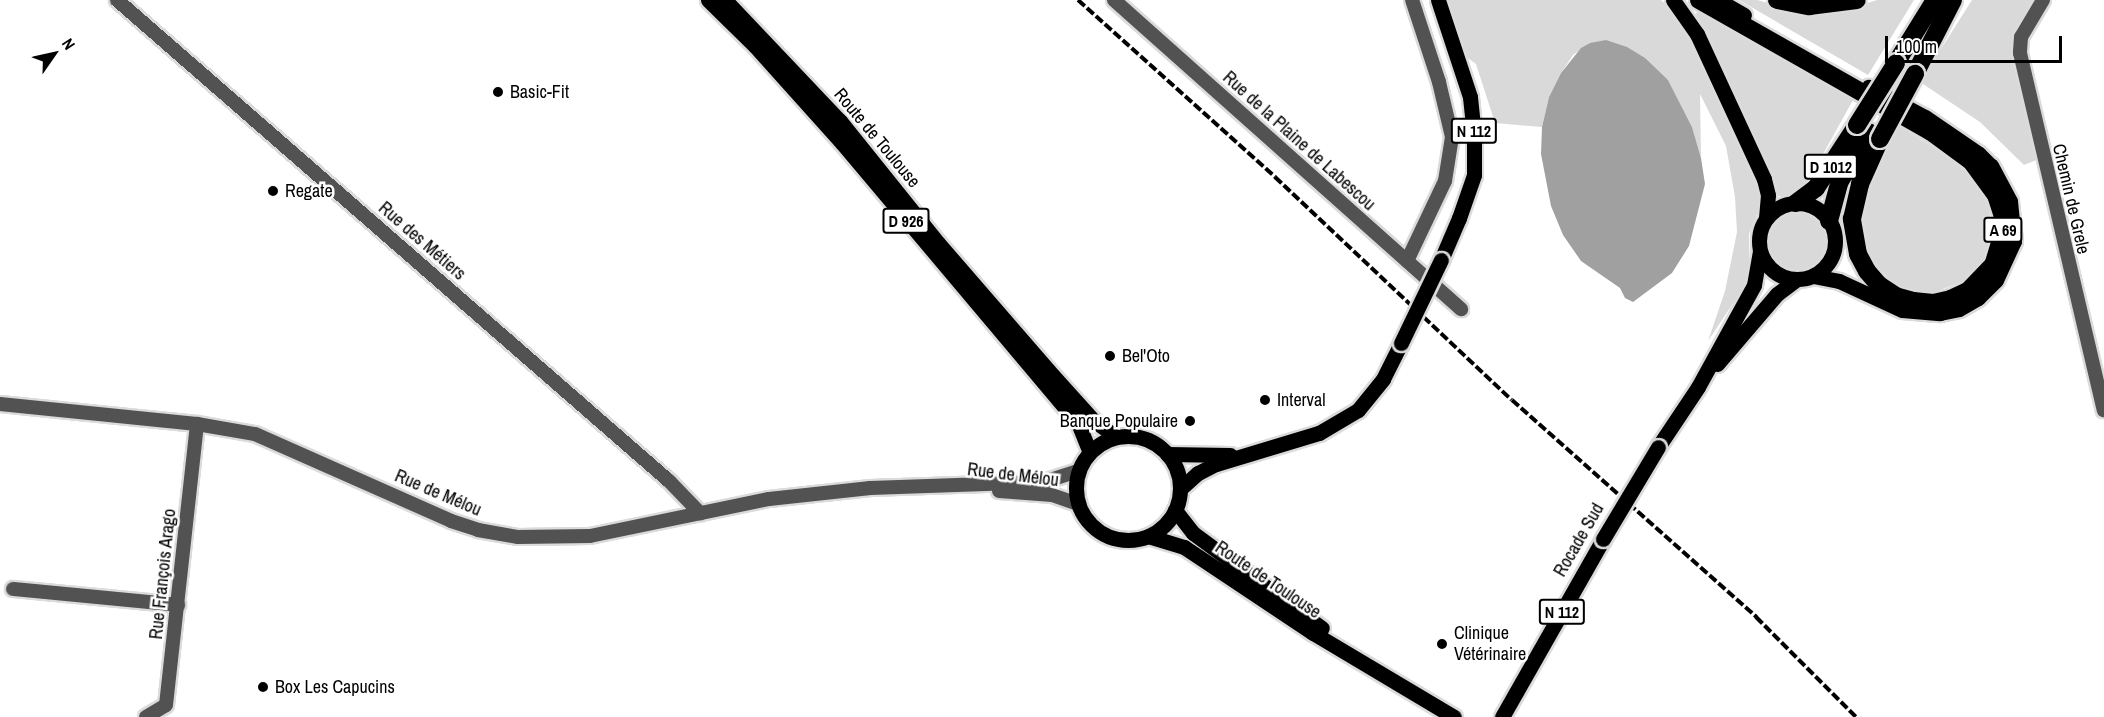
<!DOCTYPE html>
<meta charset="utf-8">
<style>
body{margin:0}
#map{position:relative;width:2104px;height:717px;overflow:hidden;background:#fff;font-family:"Archivo Narrow",sans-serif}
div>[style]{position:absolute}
.green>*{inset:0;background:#d9d9d9}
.round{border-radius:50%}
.water>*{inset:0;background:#a0a0a0}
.roads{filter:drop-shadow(2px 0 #dbdbdb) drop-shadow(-2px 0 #dbdbdb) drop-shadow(0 2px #dbdbdb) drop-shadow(0 -2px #dbdbdb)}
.minor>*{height:14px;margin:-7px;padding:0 7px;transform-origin:7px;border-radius:7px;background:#525252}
.major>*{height:15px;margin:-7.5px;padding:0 7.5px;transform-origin:7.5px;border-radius:7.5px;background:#000}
.major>.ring{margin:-7.5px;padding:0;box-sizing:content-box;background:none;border:15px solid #000;border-radius:50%}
.highway>*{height:18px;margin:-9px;padding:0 9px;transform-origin:9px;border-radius:9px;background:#000}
.rail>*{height:4px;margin-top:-2px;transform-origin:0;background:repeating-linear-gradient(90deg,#000 0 9px,transparent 0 12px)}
.bridges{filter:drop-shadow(2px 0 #dbdbdb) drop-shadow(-2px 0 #dbdbdb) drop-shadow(0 2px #dbdbdb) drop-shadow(0 -2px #dbdbdb)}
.major-bridge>*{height:15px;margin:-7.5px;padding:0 7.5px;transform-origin:7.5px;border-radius:7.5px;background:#000}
.highway-bridge>*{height:18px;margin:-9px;padding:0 9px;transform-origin:9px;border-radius:9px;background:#000}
.dots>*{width:16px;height:16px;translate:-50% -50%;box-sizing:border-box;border:3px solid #fff;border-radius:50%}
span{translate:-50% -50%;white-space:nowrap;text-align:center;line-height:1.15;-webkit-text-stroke:5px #fff;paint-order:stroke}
.shield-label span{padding:2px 4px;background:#fff;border:2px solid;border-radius:4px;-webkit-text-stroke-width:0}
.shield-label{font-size:16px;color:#000;font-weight:700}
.poi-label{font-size:18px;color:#000}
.left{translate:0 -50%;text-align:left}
.right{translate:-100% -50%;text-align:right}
.street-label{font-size:18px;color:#000}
.north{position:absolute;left:24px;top:24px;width:60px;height:60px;-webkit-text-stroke:4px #fff;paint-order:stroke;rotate:56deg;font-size:16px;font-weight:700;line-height:24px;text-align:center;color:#000}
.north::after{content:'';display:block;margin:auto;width:21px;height:27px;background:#000;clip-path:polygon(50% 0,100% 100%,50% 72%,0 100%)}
.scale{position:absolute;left:1885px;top:36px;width:177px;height:27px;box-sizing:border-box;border:3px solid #000;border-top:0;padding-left:8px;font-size:18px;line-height:21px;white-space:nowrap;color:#000;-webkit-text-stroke:4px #fff;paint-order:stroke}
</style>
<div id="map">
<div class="green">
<div style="clip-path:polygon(1444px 0,1661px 0,1677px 15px,1695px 45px,1761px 184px,1763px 199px,1749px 234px,1750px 278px,1708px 341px,1725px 291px,1737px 232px,1735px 197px,1726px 146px,1700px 94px,1701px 158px,1692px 127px,1668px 80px,1590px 43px,1573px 55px,1561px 73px,1549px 97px,1542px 127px,1495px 123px,1476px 64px,1461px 53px)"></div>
<div style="clip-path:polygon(1739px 0,1757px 0,1794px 10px,1855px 7px,1877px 0,1914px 0,1868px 75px)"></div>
<div style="clip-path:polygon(1972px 0,2036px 0,2012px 46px,2039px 159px,2024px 165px,1980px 122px,1920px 82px)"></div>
<div style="clip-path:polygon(1698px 12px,1853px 100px,1807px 183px,1799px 191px,1782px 197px,1775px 195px,1693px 16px)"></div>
<div style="clip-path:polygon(1895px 124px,1956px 161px,1977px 182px,1989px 206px,1992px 237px,1982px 263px,1968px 279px,1930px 294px,1914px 295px,1897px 288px,1881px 276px,1867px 257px,1860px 225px,1865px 191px)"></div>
<div class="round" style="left:1767px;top:211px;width:60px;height:60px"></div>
</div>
<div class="water">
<div style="clip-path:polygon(1606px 40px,1627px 47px,1645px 58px,1668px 80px,1692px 127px,1701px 158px,1705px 184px,1689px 246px,1672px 273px,1633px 302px,1625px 298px,1620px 288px,1581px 261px,1563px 235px,1551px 206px,1541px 154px,1542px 127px,1549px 97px,1561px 73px,1581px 48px,1590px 43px)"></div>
</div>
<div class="roads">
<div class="minor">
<div style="left:117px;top:0;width:732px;rotate:41.07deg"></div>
<div style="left:669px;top:481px;width:45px;rotate:45.9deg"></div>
<div style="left:1114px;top:0;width:465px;rotate:41.7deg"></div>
<div style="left:2043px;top:0;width:43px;rotate:120.7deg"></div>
<div style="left:2021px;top:37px;width:16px;rotate:94deg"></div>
<div style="left:2020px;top:53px;width:367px;rotate:76.8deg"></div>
<div style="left:1407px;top:261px;width:89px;rotate:-64.6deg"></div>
<div style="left:1445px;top:181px;width:45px;rotate:-81deg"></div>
<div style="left:1452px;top:137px;width:57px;rotate:-103.3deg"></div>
<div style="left:1439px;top:82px;width:86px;rotate:-108.2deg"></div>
<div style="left:0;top:404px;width:198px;rotate:5.8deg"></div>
<div style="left:197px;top:424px;width:59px;rotate:9.8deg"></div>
<div style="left:255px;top:434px;width:214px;rotate:23.9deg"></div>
<div style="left:451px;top:521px;width:28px;rotate:18deg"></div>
<div style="left:478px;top:530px;width:41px;rotate:9.9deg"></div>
<div style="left:518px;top:537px;width:72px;rotate:-0.8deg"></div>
<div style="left:590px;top:536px;width:183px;rotate:-11.7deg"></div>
<div style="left:769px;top:499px;width:102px;rotate:-6.2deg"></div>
<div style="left:870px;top:488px;width:174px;rotate:-2deg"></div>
<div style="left:1044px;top:482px;width:36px;rotate:-18deg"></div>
<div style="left:999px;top:491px;width:53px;rotate:4.3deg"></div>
<div style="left:1052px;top:495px;width:28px;rotate:19deg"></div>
<div style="left:13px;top:589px;width:166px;rotate:5.5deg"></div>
<div style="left:146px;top:717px;width:23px;rotate:-31deg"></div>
<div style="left:166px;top:705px;width:283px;rotate:-83.7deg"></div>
</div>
<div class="major">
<div style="left:708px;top:0;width:66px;rotate:44.4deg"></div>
<div style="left:755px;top:46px;width:130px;rotate:48.1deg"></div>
<div style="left:842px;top:143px;width:366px;rotate:49.9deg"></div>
<div style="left:1078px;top:423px;width:31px;rotate:68deg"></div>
<div style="left:725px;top:0;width:167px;rotate:46.5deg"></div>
<div style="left:840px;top:121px;width:156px;rotate:51.2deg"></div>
<div style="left:938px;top:243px;width:168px;rotate:49.1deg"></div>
<div style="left:1048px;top:370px;width:67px;rotate:48deg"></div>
<div style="left:1093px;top:420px;width:29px;rotate:36deg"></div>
<div style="left:1438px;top:0;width:102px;rotate:71.7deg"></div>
<div style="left:1470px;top:97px;width:38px;rotate:84deg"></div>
<div style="left:1474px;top:135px;width:40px;rotate:90deg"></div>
<div style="left:1474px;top:175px;width:46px;rotate:109.2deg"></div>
<div style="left:1459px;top:218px;width:46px;rotate:113.2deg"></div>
<div style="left:1673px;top:0;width:42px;rotate:54.8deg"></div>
<div style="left:1697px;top:34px;width:160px;rotate:65.2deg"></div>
<div style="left:1764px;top:179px;width:16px;rotate:76deg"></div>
<div style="left:1768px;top:195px;width:23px;rotate:95deg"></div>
<div style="left:1718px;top:0;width:30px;rotate:30deg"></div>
<div class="ring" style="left:1759px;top:203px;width:61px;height:61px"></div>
<div style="left:1813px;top:276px;width:26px;rotate:11deg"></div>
<div style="left:1839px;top:281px;width:69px;rotate:24.7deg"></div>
<div style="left:1902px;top:310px;width:38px;rotate:5deg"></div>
<div style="left:1940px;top:313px;width:19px;rotate:-12deg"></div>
<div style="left:1959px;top:309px;width:22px;rotate:-30deg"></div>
<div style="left:1978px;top:298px;width:25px;rotate:-45deg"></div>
<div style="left:1996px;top:280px;width:43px;rotate:-65.2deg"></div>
<div style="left:2014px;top:241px;width:40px;rotate:-95.7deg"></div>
<div style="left:2010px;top:201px;width:40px;rotate:-118deg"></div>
<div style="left:1991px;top:166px;width:17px;rotate:-135deg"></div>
<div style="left:1979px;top:154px;width:65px;rotate:-145.6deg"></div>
<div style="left:1925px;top:117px;width:64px;rotate:-151.8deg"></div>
<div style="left:1717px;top:364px;width:92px;rotate:-49.4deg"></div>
<div style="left:1777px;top:294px;width:25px;rotate:-37deg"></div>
<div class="ring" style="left:1076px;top:436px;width:89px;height:89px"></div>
<div style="left:1658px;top:447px;width:72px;rotate:-56.3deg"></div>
<div style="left:1698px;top:387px;width:116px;rotate:-61.2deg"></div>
<div style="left:1754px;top:285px;width:34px;rotate:-80deg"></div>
<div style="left:1167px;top:454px;width:63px;rotate:0.9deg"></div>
<div style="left:1180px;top:489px;width:24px;rotate:-42deg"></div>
<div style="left:1198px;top:473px;width:20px;rotate:-27deg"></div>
<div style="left:1216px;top:464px;width:108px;rotate:-16.8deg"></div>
<div style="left:1319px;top:433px;width:45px;rotate:-30.5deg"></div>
<div style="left:1358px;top:410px;width:40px;rotate:-51deg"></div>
<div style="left:1383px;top:379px;width:40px;rotate:-63.4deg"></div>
<div style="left:1175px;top:510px;width:29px;rotate:52deg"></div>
<div style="left:1193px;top:533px;width:160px;rotate:36.4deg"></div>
<div style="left:1148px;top:536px;width:38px;rotate:17deg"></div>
<div style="left:1184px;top:547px;width:155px;rotate:33.7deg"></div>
<div style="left:1313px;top:633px;width:164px;rotate:30.8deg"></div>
<div style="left:1502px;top:717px;width:205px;rotate:-60.4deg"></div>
</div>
<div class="highway">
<div style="left:1699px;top:0;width:266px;rotate:29.6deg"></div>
<div style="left:1930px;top:131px;width:51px;rotate:36.2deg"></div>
<div style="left:1971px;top:161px;width:42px;rotate:53.7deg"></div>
<div style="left:1996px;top:195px;width:22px;rotate:72deg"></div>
<div style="left:2003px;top:216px;width:17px;rotate:90deg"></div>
<div style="left:2003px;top:233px;width:34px;rotate:107deg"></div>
<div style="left:1993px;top:265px;width:36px;rotate:134deg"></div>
<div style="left:1968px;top:291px;width:19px;rotate:155deg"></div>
<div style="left:1951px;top:299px;width:18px;rotate:167deg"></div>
<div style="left:1933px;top:303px;width:20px;rotate:-174deg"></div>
<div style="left:1913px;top:301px;width:18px;rotate:-164deg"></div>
<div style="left:1896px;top:296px;width:20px;rotate:-147deg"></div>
<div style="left:1879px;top:285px;width:18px;rotate:-131deg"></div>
<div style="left:1867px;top:271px;width:19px;rotate:-118deg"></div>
<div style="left:1858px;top:254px;width:36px;rotate:-100deg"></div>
<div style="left:1852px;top:219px;width:36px;rotate:-77deg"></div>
<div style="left:1860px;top:184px;width:49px;rotate:-66deg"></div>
<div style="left:1777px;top:0;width:33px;rotate:11deg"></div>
<div style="left:1809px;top:6px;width:48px;rotate:-7.1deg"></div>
<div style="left:1896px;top:63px;width:74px;rotate:-58.2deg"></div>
<div style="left:1915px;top:74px;width:83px;rotate:-62.8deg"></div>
<div style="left:1796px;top:203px;width:25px;rotate:-37deg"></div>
<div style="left:1816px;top:188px;width:75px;rotate:-56.9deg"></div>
<div style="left:1829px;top:221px;width:39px;rotate:-75deg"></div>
<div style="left:1839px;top:183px;width:59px;rotate:-59.5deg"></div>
</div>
</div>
<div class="rail">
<div style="left:1078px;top:0;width:265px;rotate:41.9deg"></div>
<div style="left:1275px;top:177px;width:325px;rotate:43.3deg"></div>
<div style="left:1512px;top:400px;width:327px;rotate:41.6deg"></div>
<div style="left:1756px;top:617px;width:141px;rotate:45deg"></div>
</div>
<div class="bridges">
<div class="major-bridge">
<div style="left:1401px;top:343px;width:92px;rotate:-64.3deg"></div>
<div style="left:1603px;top:539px;width:107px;rotate:-59.1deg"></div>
</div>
<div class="highway-bridge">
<div style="left:1857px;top:125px;width:73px;rotate:-57.8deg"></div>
<div style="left:1880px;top:139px;width:74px;rotate:-61.7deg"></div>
</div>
</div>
<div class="dots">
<div style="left:498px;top:92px;background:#000"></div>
<div style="left:273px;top:191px;background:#000"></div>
<div style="left:1110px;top:356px;background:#000"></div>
<div style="left:1265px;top:400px;background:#000"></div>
<div style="left:1190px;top:421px;background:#000"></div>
<div style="left:1442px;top:644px;background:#000"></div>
<div style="left:263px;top:687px;background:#000"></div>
</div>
<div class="shield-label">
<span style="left:1474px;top:131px">N 112</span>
<span style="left:1831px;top:167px">D 1012</span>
<span style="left:906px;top:221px">D 926</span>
<span style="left:2003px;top:230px">A 69</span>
<span style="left:1562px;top:612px">N 112</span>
</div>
<div class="poi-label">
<span class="left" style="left:510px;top:92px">Basic-Fit</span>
<span class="left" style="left:285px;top:191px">Regate</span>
<span class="left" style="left:1122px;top:356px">Bel'Oto</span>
<span class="left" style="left:1277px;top:400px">Interval</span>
<span class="right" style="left:1178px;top:421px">Banque Populaire</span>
<span class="left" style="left:1454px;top:644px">Clinique<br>Vétérinaire</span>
<span class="left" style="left:275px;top:687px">Box Les Capucins</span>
</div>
<div class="street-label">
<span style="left:877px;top:138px;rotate:50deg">Route de Toulouse</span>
<span style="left:1299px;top:141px;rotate:42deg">Rue de la Plaine de Labescou</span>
<span style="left:2071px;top:199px;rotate:77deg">Chemin de Grele</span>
<span style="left:422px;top:241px;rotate:41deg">Rue des Métiers</span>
<span style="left:1013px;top:475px;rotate:7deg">Rue de Mélou</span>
<span style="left:438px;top:493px;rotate:23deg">Rue de Mélou</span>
<span style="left:1579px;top:540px;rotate:-60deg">Rocade Sud</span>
<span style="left:163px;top:574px;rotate:-84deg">Rue François Arago</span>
<span style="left:1268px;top:580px;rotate:34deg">Route de Toulouse</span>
</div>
<div class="north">N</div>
<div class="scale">100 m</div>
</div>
